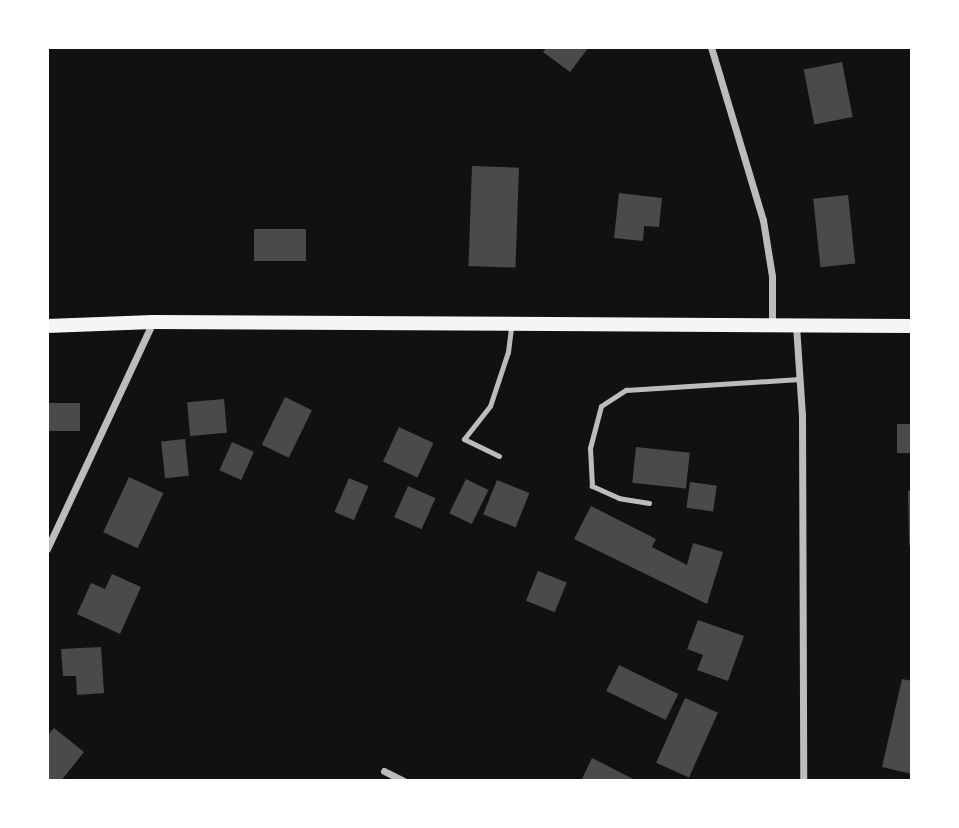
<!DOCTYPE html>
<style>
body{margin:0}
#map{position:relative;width:959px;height:828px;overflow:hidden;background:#111;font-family:Spectral,serif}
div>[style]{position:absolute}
.building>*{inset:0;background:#4a4a4a;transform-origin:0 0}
.service>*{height:5px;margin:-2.5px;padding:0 2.5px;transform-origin:2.5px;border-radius:2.5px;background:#bcbcbc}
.minor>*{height:7px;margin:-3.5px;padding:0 3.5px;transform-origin:3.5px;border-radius:3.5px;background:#bcbcbc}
.secondary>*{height:14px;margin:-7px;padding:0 7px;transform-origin:7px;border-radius:7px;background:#f5f5f5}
span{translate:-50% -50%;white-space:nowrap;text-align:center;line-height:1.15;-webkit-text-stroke:6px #fff;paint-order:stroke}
.frame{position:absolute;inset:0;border:49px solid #fff;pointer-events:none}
</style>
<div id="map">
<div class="building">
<div style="clip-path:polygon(547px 47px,589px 47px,570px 72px,543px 52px)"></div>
<div style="left:842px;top:62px;width:56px;height:39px;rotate:79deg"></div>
<div style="left:472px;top:166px;width:47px;height:100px;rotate:2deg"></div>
<div style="clip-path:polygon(619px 193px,662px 198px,659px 227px,644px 226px,643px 241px,614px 238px)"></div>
<div style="left:848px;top:195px;width:69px;height:35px;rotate:84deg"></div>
<div style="left:254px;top:229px;width:52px;height:32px"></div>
<div style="left:285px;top:397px;width:30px;height:53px;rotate:26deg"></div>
<div style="left:224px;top:399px;width:34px;height:37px;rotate:85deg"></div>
<div style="left:47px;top:403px;width:33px;height:28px"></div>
<div style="left:897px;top:424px;width:15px;height:29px"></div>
<div style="left:399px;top:427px;width:38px;height:38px;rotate:25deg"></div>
<div style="left:185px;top:439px;width:37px;height:24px;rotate:84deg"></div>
<div style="left:232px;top:442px;width:24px;height:31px;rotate:24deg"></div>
<div style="left:636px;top:447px;width:54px;height:36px;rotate:6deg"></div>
<div style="left:129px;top:477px;width:38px;height:61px;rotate:25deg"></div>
<div style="left:349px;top:478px;width:21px;height:37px;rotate:23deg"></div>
<div style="left:466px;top:479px;width:25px;height:38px;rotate:26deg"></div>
<div style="left:497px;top:480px;width:35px;height:37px;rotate:22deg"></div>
<div style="left:690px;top:482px;width:27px;height:26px;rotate:8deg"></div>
<div style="left:408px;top:486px;width:30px;height:34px;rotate:24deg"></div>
<div style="clip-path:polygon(912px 490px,912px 545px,909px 545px,908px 491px)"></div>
<div style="clip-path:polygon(591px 506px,656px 539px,652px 547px,687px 565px,693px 543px,723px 552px,707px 604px,574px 539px)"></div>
<div style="left:538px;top:571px;width:31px;height:32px;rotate:22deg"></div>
<div style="clip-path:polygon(112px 574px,141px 587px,120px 634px,77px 614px,91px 583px,105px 589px)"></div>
<div style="clip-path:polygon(698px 620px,744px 636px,728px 681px,697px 670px,703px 655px,687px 649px)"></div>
<div style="clip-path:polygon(101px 647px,104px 693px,77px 695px,76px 676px,63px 676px,61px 649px)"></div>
<div style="left:619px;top:665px;width:66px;height:29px;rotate:26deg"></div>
<div style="clip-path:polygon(902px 679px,912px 681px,912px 774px,882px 767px)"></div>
<div style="left:685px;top:698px;width:36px;height:71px;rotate:24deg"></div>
<div style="clip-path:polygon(54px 728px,84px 752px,61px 781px,47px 780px,47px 736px)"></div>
<div style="clip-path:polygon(592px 758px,637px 781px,581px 781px)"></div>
</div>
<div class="service">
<div style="left:499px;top:456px;width:39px;rotate:-154deg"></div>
<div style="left:464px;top:439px;width:42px;rotate:-51.8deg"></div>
<div style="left:490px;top:406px;width:57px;rotate:-71.6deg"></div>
<div style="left:508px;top:352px;width:25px;rotate:-83deg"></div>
<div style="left:649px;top:503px;width:30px;rotate:-171deg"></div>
<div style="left:619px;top:498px;width:30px;rotate:-156deg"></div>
<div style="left:592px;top:486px;width:38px;rotate:-93deg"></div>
<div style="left:590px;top:448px;width:43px;rotate:-75.3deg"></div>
<div style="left:601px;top:406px;width:30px;rotate:-33deg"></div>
<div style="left:626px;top:390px;width:174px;rotate:-3.6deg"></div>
</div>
<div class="minor">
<div style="left:711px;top:47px;width:181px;rotate:73.3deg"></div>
<div style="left:763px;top:220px;width:57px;rotate:80.9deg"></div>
<div style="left:772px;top:276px;width:49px;rotate:90deg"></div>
<div style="left:796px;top:325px;width:91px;rotate:86.2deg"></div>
<div style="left:802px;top:416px;width:365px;rotate:89.8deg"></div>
<div style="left:47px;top:549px;width:251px;rotate:-65deg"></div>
<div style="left:384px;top:771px;width:22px;rotate:27deg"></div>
</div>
<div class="secondary">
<div style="left:47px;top:326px;width:106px;rotate:-2.2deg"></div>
<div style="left:153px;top:322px;width:759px;rotate:0.3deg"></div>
</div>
<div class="frame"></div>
</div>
